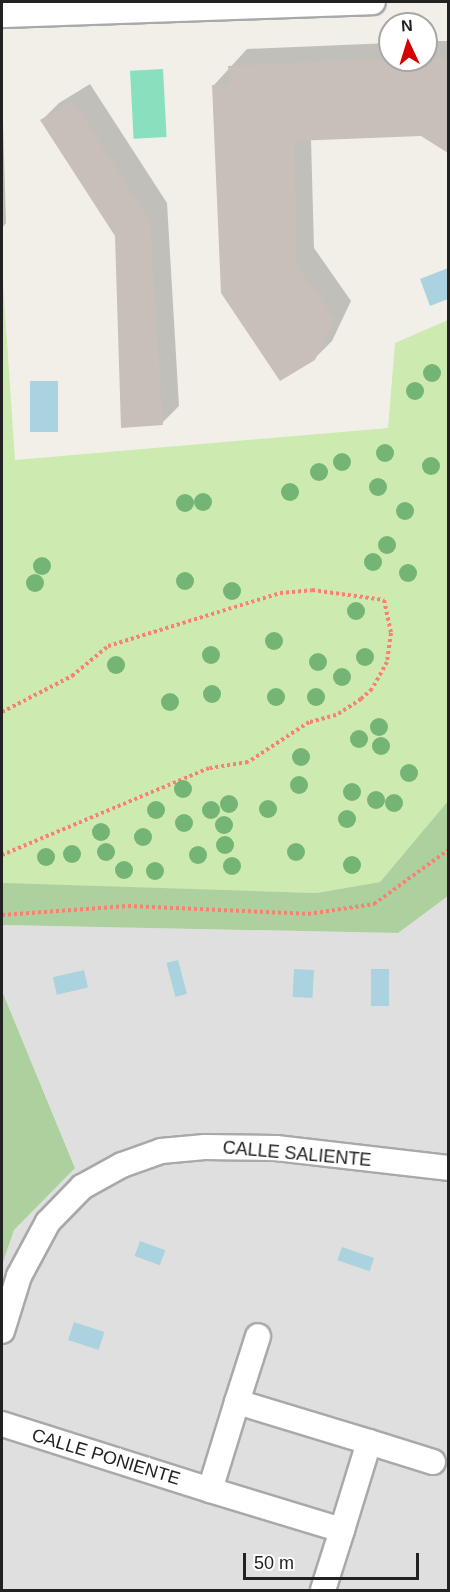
<!DOCTYPE html>
<style>
body{margin:0}
#map{position:relative;width:450px;height:1592px;overflow:hidden;background:#f2efe9;font-family:Arial,sans-serif}
div>[style]{position:absolute}
.residential>*{inset:0;background:#e0dfdf}
.grass>*{inset:0;background:#cdebb0}
.forest>*{inset:0;background:#add19e}
.pitch>*{inset:0;background:#88e0be;transform-origin:0 0}
.water>*{inset:0;background:#aad3df;transform-origin:0 0}
.shadow>*{inset:0;background:#0003}
.building>*{inset:0;background:#c7bfb8}
.path>*{height:4px;margin-top:-2px;transform-origin:0;background:repeating-linear-gradient(90deg,#fa8072 0 3px,transparent 0 6px)}
.roads{filter:drop-shadow(2px 0 #a9a9a9) drop-shadow(-2px 0 #a9a9a9) drop-shadow(0 2px #a9a9a9) drop-shadow(0 -2px #a9a9a9)}
.minor>*{height:24px;margin:-12px;padding:0 12px;transform-origin:12px;border-radius:12px;background:#fff}
.trees>*{width:18px;height:18px;margin:-9px;border-radius:50%;background:#74b475}
span{translate:-50% -50%;white-space:nowrap;text-align:center;line-height:1.15;-webkit-text-stroke:4.5px #fff;paint-order:stroke}
.street-label{font-size:18px;color:#222}
.frame{position:absolute;inset:0;border:3px solid #222;pointer-events:none}
.north{position:absolute;left:378px;top:12px;width:60px;height:60px;box-sizing:border-box;background:#fff;border:2px solid #a7a7a7;border-radius:50%;rotate:356deg;font-size:16px;font-weight:700;line-height:24px;text-align:center;color:#222}
.north::after{content:'';display:block;margin:auto;width:21px;height:27px;background:#d40000;clip-path:polygon(50% 0,100% 100%,50% 72%,0 100%)}
.scale{position:absolute;left:243px;top:1553px;width:176px;height:27px;box-sizing:border-box;border:3px solid #222;border-top:0;padding-left:8px;font-size:18px;line-height:21px;white-space:nowrap;color:#222;-webkit-text-stroke:4px #fff;paint-order:stroke}
</style>
<div id="map">
<div class="residential">
<div style="clip-path:polygon(448px 896px,448px 1590px,2px 1590px,2px 1264px,14px 1230px,75px 1167px,2px 991px,2px 925px,397px 933px)"></div>
</div>
<div class="grass">
<div style="clip-path:polygon(2px 268px,15px 460px,388px 428px,395px 343px,448px 320px,448px 801px,380px 882px,316px 893px,2px 884px)"></div>
</div>
<div class="forest">
<div style="clip-path:polygon(448px 801px,448px 896px,398px 933px,2px 925px,2px 884px,5px 883px,316px 893px,380px 882px)"></div>
<div style="clip-path:polygon(2px 991px,75px 1168px,14px 1230px,2px 1265px)"></div>
</div>
<div class="pitch">
<div style="left:163px;top:69px;width:68px;height:33px;rotate:87deg"></div>
</div>
<div class="water">
<div style="clip-path:polygon(448px 268px,448px 299px,430px 306px,420px 279px)"></div>
<div style="left:58px;top:381px;width:51px;height:28px;rotate:90deg"></div>
<div style="left:178px;top:960px;width:35px;height:12px;rotate:75deg"></div>
<div style="left:294px;top:969px;width:20px;height:28px;rotate:3deg"></div>
<div style="left:371px;top:969px;width:18px;height:37px"></div>
<div style="left:84px;top:970px;width:18px;height:32px;rotate:77deg"></div>
<div style="left:140px;top:1241px;width:27px;height:16px;rotate:20deg"></div>
<div style="left:342px;top:1247px;width:34px;height:14px;rotate:19deg"></div>
<div style="left:74px;top:1322px;width:32px;height:19px;rotate:18deg"></div>
</div>
<div class="shadow">
<div style="clip-path:polygon(426px 41px,448px 41px,448px 151px,422px 134px,311px 139px,314px 248px,351px 301px,332px 341px,314px 359px,214px 85px,247px 49px,390px 43px,390px 60px,426px 60px)"></div>
<div style="clip-path:polygon(90px 84px,167px 203px,179px 406px,162px 423px,116px 235px,42px 120px,59px 103px)"></div>
<div style="clip-path:polygon(3px 122px,6px 223px,2px 228px,2px 122px)"></div>
</div>
<div class="building">
<div style="clip-path:polygon(426px 57px,441px 57px,448px 61px,448px 153px,421px 136px,294px 141px,297px 266px,335px 319px,315px 360px,280px 381px,221px 293px,212px 85px,230px 85px,228px 66px)"></div>
<div style="clip-path:polygon(73px 101px,150px 221px,163px 425px,121px 428px,115px 236px,40px 120px)"></div>
</div>
<div class="path">
<div style="left:2px;top:712px;width:79px;rotate:-27.2deg"></div>
<div style="left:72px;top:676px;width:47px;rotate:-39.8deg"></div>
<div style="left:108px;top:646px;width:180px;rotate:-17.1deg"></div>
<div style="left:280px;top:593px;width:32px;rotate:-5deg"></div>
<div style="left:312px;top:590px;width:73px;rotate:7.9deg"></div>
<div style="left:384px;top:600px;width:34px;rotate:78deg"></div>
<div style="left:391px;top:633px;width:29px;rotate:98deg"></div>
<div style="left:387px;top:662px;width:31px;rotate:119deg"></div>
<div style="left:372px;top:689px;width:15px;rotate:138deg"></div>
<div style="left:361px;top:699px;width:30px;rotate:147deg"></div>
<div style="left:336px;top:715px;width:28px;rotate:165deg"></div>
<div style="left:309px;top:722px;width:73px;rotate:146.7deg"></div>
<div style="left:248px;top:762px;width:39px;rotate:171deg"></div>
<div style="left:209px;top:768px;width:225px;rotate:157.2deg"></div>
<div style="left:2px;top:915px;width:126px;rotate:-4.1deg"></div>
<div style="left:128px;top:906px;width:180px;rotate:2.5deg"></div>
<div style="left:308px;top:914px;width:67px;rotate:-8.6deg"></div>
<div style="left:374px;top:904px;width:92px;rotate:-36.1deg"></div>
</div>
<div class="roads">
<div class="minor">
<div style="left:2px;top:15px;width:371px;rotate:-2deg"></div>
<div style="left:2px;top:1331px;width:58px;rotate:-72.8deg"></div>
<div style="left:19px;top:1276px;width:61px;rotate:-61.8deg"></div>
<div style="left:48px;top:1222px;width:49px;rotate:-45.8deg"></div>
<div style="left:82px;top:1187px;width:46px;rotate:-28.8deg"></div>
<div style="left:122px;top:1165px;width:41px;rotate:-19.7deg"></div>
<div style="left:161px;top:1151px;width:44px;rotate:-5.2deg"></div>
<div style="left:205px;top:1147px;width:71px;rotate:0.8deg"></div>
<div style="left:276px;top:1148px;width:173px;rotate:6.6deg"></div>
<div style="left:237px;top:1402px;width:69px;rotate:-72.3deg"></div>
<div style="left:2px;top:1424px;width:218px;rotate:17.6deg"></div>
<div style="left:210px;top:1490px;width:138px;rotate:16.9deg"></div>
<div style="left:342px;top:1530px;width:92px;rotate:-72.9deg"></div>
<div style="left:369px;top:1442px;width:138px;rotate:-163.1deg"></div>
<div style="left:237px;top:1402px;width:92px;rotate:107.1deg"></div>
<div style="left:369px;top:1442px;width:67px;rotate:17.4deg"></div>
<div style="left:323px;top:1590px;width:63px;rotate:-72.4deg"></div>
</div>
</div>
<div class="trees">
<div style="left:432px;top:373px"></div>
<div style="left:415px;top:391px"></div>
<div style="left:385px;top:453px"></div>
<div style="left:342px;top:462px"></div>
<div style="left:431px;top:466px"></div>
<div style="left:319px;top:472px"></div>
<div style="left:378px;top:487px"></div>
<div style="left:290px;top:492px"></div>
<div style="left:203px;top:502px"></div>
<div style="left:185px;top:503px"></div>
<div style="left:405px;top:511px"></div>
<div style="left:387px;top:545px"></div>
<div style="left:373px;top:562px"></div>
<div style="left:42px;top:566px"></div>
<div style="left:408px;top:573px"></div>
<div style="left:185px;top:581px"></div>
<div style="left:35px;top:583px"></div>
<div style="left:232px;top:591px"></div>
<div style="left:356px;top:611px"></div>
<div style="left:274px;top:641px"></div>
<div style="left:211px;top:655px"></div>
<div style="left:365px;top:657px"></div>
<div style="left:318px;top:662px"></div>
<div style="left:116px;top:665px"></div>
<div style="left:342px;top:677px"></div>
<div style="left:212px;top:694px"></div>
<div style="left:276px;top:697px"></div>
<div style="left:316px;top:697px"></div>
<div style="left:170px;top:702px"></div>
<div style="left:379px;top:727px"></div>
<div style="left:359px;top:739px"></div>
<div style="left:381px;top:746px"></div>
<div style="left:301px;top:757px"></div>
<div style="left:409px;top:773px"></div>
<div style="left:299px;top:785px"></div>
<div style="left:183px;top:789px"></div>
<div style="left:352px;top:792px"></div>
<div style="left:376px;top:800px"></div>
<div style="left:394px;top:803px"></div>
<div style="left:229px;top:804px"></div>
<div style="left:268px;top:809px"></div>
<div style="left:156px;top:810px"></div>
<div style="left:211px;top:810px"></div>
<div style="left:347px;top:819px"></div>
<div style="left:184px;top:823px"></div>
<div style="left:224px;top:825px"></div>
<div style="left:101px;top:832px"></div>
<div style="left:143px;top:837px"></div>
<div style="left:225px;top:845px"></div>
<div style="left:106px;top:852px"></div>
<div style="left:296px;top:852px"></div>
<div style="left:72px;top:854px"></div>
<div style="left:198px;top:855px"></div>
<div style="left:46px;top:857px"></div>
<div style="left:352px;top:865px"></div>
<div style="left:232px;top:866px"></div>
<div style="left:124px;top:870px"></div>
<div style="left:155px;top:871px"></div>
</div>
<div class="street-label">
<span style="left:297px;top:1154px;rotate:5deg">CALLE SALIENTE</span>
<span style="left:106px;top:1457px;rotate:17deg">CALLE PONIENTE</span>
</div>
<div class="frame"></div>
<div class="north">N</div>
<div class="scale">50 m</div>
</div>
